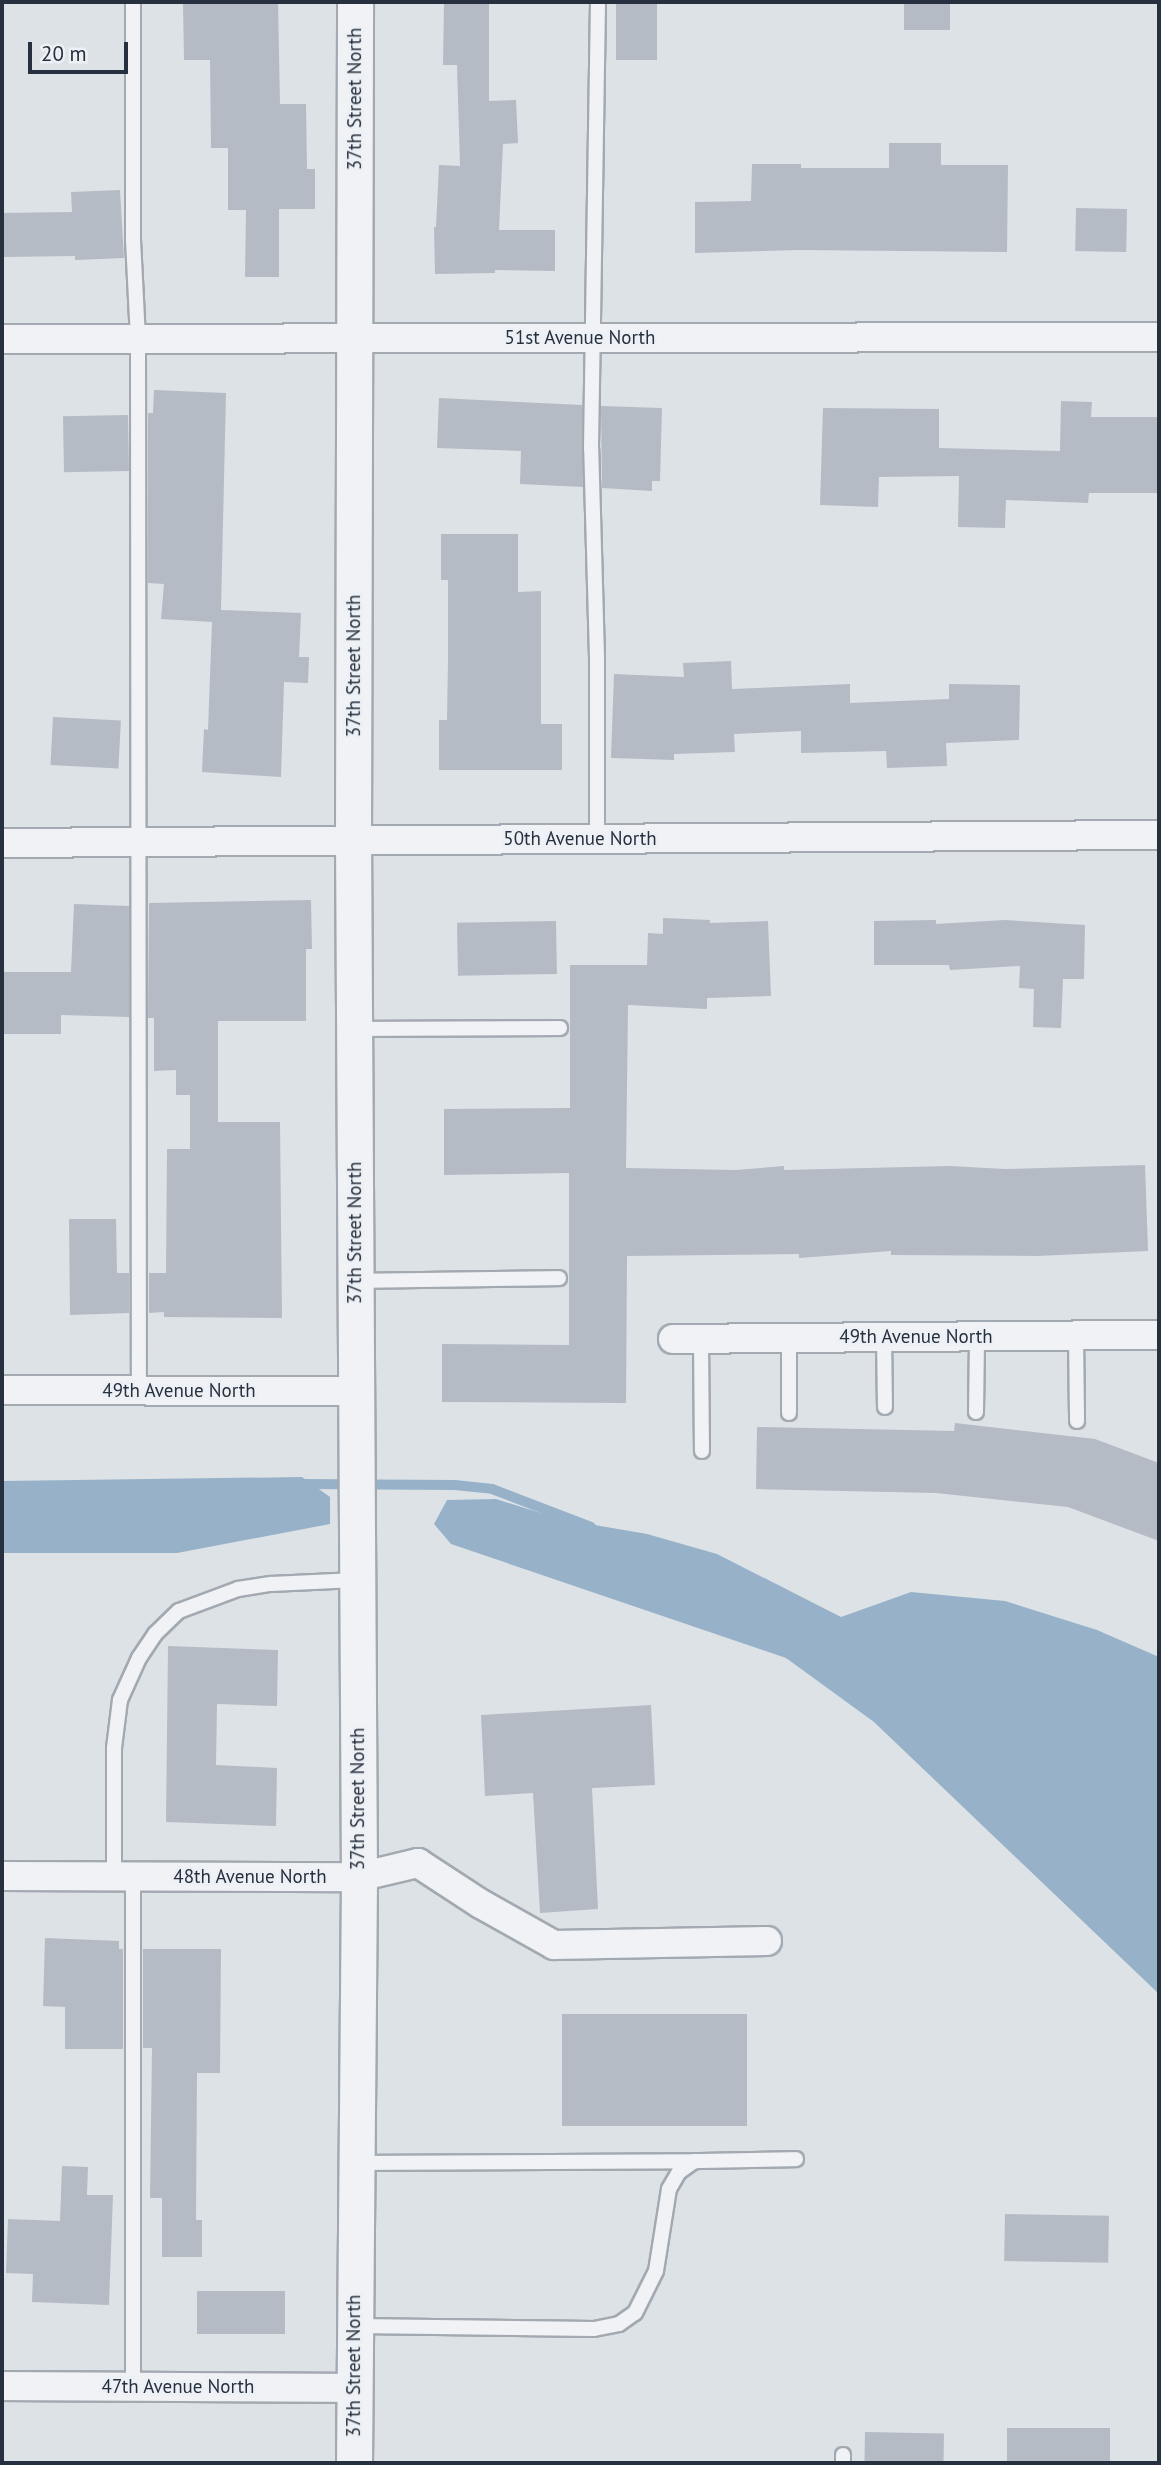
<!DOCTYPE html>
<style>
body{margin:0}
#map{position:relative;width:1161px;height:2465px;overflow:hidden;background:#dde2e7;font-family:"PT Sans",sans-serif}
div>[style]{position:absolute}
.water>*{inset:0;background:#97b2c8}
.stream>*{height:10px;margin:-5px;padding:0 5px;transform-origin:5px;border-radius:5px;background:#97b2c8}
.building>*{inset:0;background:#b4bbc4;transform-origin:0 0}
.roads{filter:drop-shadow(2px 0 #a3a9b1) drop-shadow(-2px 0 #a3a9b1) drop-shadow(0 2px #a3a9b1) drop-shadow(0 -2px #a3a9b1)}
.service>*{height:14px;margin:-7px;padding:0 7px;transform-origin:7px;border-radius:7px;background:#f0f2f6}
.minor>*{height:28px;margin:-14px;padding:0 14px;transform-origin:14px;border-radius:14px;background:#f0f2f6}
.tertiary>*{height:35px;margin:-17.5px;padding:0 17.5px;transform-origin:17.5px;border-radius:17.5px;background:#f0f2f6}
span{translate:-50% -50%;white-space:nowrap;text-align:center;line-height:1.15;-webkit-text-stroke:6px #edf1f5;paint-order:stroke}
.street-label{font-size:19px;color:#27303e}
.frame{position:absolute;inset:0;border:4px solid #27303e;pointer-events:none}
.scale{position:absolute;left:28px;top:42px;width:100px;height:32px;box-sizing:border-box;border:4px solid #27303e;border-top:0;padding-left:9px;font-size:21px;line-height:24px;white-space:nowrap;color:#27303e;-webkit-text-stroke:5px #edf1f5;paint-order:stroke}
</style>
<div id="map">
<div class="water">
<div style="clip-path:polygon(302px 1477px,330px 1497px,330px 1524px,177px 1553px,2px 1553px,2px 1481px)"></div>
<div style="clip-path:polygon(496px 1499px,560px 1519px,647px 1534px,717px 1554px,841px 1617px,911px 1592px,1005px 1601px,1097px 1630px,1159px 1657px,1159px 1994px,874px 1722px,786px 1658px,451px 1544px,434px 1524px,447px 1500px)"></div>
</div>
<div class="stream">
<div style="left:302px;top:1484px;width:153px;rotate:0.4deg"></div>
<div style="left:455px;top:1485px;width:37px;rotate:6deg"></div>
<div style="left:492px;top:1489px;width:106px;rotate:21deg"></div>
</div>
<div class="building">
<div style="clip-path:polygon(444px 2px,489px 2px,489px 101px,516px 100px,518px 143px,503px 144px,499px 230px,555px 230px,555px 271px,495px 270px,495px 273px,435px 274px,434px 227px,436px 227px,439px 165px,460px 166px,457px 65px,443px 65px)"></div>
<div style="left:616px;top:2px;width:41px;height:58px"></div>
<div style="left:904px;top:2px;width:46px;height:28px"></div>
<div style="clip-path:polygon(278px 3px,280px 104px,306px 104px,307px 169px,315px 169px,315px 209px,279px 209px,279px 277px,245px 277px,246px 210px,228px 210px,228px 148px,211px 148px,210px 60px,184px 60px,183px 4px)"></div>
<div style="clip-path:polygon(889px 143px,941px 143px,941px 165px,1008px 165px,1007px 252px,800px 250px,695px 253px,695px 202px,751px 201px,752px 164px,801px 164px,801px 168px,889px 168px)"></div>
<div style="clip-path:polygon(120px 190px,124px 258px,75px 260px,75px 256px,2px 257px,2px 213px,72px 212px,71px 192px)"></div>
<div style="left:1076px;top:208px;width:51px;height:43px;rotate:1deg"></div>
<div style="clip-path:polygon(154px 390px,226px 393px,221px 610px,301px 613px,299px 657px,309px 657px,308px 683px,284px 682px,281px 777px,202px 772px,204px 729px,208px 730px,212px 622px,161px 619px,164px 584px,148px 583px,148px 413px,153px 413px)"></div>
<div style="clip-path:polygon(439px 398px,582px 405px,583px 487px,520px 484px,521px 451px,437px 448px)"></div>
<div style="clip-path:polygon(1061px 401px,1092px 402px,1091px 417px,1159px 417px,1159px 493px,1089px 493px,1088px 503px,1006px 500px,1005px 528px,958px 527px,959px 476px,879px 477px,878px 507px,820px 505px,823px 408px,939px 409px,939px 448px,1060px 451px)"></div>
<div style="clip-path:polygon(601px 406px,662px 408px,660px 481px,652px 481px,652px 491px,602px 488px)"></div>
<div style="left:128px;top:415px;width:56px;height:65px;rotate:89deg"></div>
<div style="clip-path:polygon(441px 534px,518px 534px,518px 592px,541px 591px,541px 724px,562px 724px,562px 770px,439px 770px,439px 720px,447px 720px,448px 659px,448px 580px,441px 580px)"></div>
<div style="clip-path:polygon(731px 661px,732px 689px,850px 684px,850px 703px,949px 699px,949px 684px,1020px 685px,1019px 740px,946px 743px,947px 766px,887px 768px,886px 751px,801px 753px,801px 731px,734px 734px,735px 752px,674px 754px,674px 760px,611px 758px,614px 674px,684px 677px,683px 663px)"></div>
<div style="left:53px;top:717px;width:68px;height:48px;rotate:3deg"></div>
<div style="clip-path:polygon(311px 900px,312px 949px,306px 949px,306px 1021px,218px 1021px,218px 1122px,280px 1122px,282px 1318px,164px 1317px,164px 1312px,149px 1313px,149px 1273px,166px 1273px,167px 1149px,190px 1149px,190px 1095px,176px 1095px,176px 1070px,154px 1071px,154px 1018px,148px 1018px,149px 903px)"></div>
<div style="clip-path:polygon(74px 904px,129px 906px,129px 1017px,61px 1015px,61px 1034px,3px 1034px,4px 972px,71px 972px)"></div>
<div style="clip-path:polygon(663px 918px,710px 920px,710px 923px,768px 921px,771px 996px,707px 998px,707px 1009px,628px 1005px,626px 1168px,736px 1170px,784px 1166px,784px 1170px,950px 1166px,1005px 1169px,1145px 1165px,1148px 1251px,1037px 1256px,891px 1255px,891px 1251px,799px 1258px,799px 1254px,627px 1256px,626px 1403px,442px 1402px,442px 1344px,569px 1345px,569px 1173px,444px 1175px,444px 1109px,570px 1108px,570px 965px,647px 965px,648px 933px,663px 934px)"></div>
<div style="clip-path:polygon(936px 920px,936px 924px,1005px 920px,1085px 925px,1084px 979px,1063px 979px,1061px 1028px,1033px 1027px,1034px 989px,1019px 988px,1020px 966px,950px 970px,949px 965px,874px 965px,874px 921px)"></div>
<div style="left:556px;top:921px;width:53px;height:99px;rotate:89deg"></div>
<div style="clip-path:polygon(69px 1219px,116px 1219px,117px 1273px,129px 1273px,129px 1313px,70px 1315px)"></div>
<div style="clip-path:polygon(955px 1423px,1095px 1439px,1159px 1463px,1159px 1541px,1068px 1507px,936px 1493px,756px 1489px,757px 1427px,954px 1431px)"></div>
<div style="clip-path:polygon(168px 1646px,278px 1650px,277px 1706px,217px 1704px,216px 1765px,277px 1768px,276px 1826px,166px 1822px)"></div>
<div style="clip-path:polygon(651px 1705px,655px 1785px,592px 1788px,598px 1909px,540px 1913px,533px 1793px,485px 1796px,481px 1715px)"></div>
<div style="clip-path:polygon(45px 1938px,119px 1941px,119px 1949px,123px 1949px,123px 2049px,65px 2049px,65px 2007px,43px 2006px)"></div>
<div style="clip-path:polygon(143px 1949px,221px 1949px,220px 2073px,197px 2073px,196px 2220px,202px 2220px,202px 2257px,162px 2257px,162px 2198px,150px 2198px,152px 2048px,143px 2048px)"></div>
<div style="left:562px;top:2014px;width:185px;height:112px"></div>
<div style="clip-path:polygon(62px 2166px,88px 2167px,87px 2195px,113px 2195px,109px 2305px,32px 2302px,33px 2274px,6px 2273px,8px 2219px,60px 2221px)"></div>
<div style="left:1005px;top:2214px;width:104px;height:47px;rotate:1deg"></div>
<div style="left:285px;top:2291px;width:43px;height:88px;rotate:90deg"></div>
<div style="left:1007px;top:2428px;width:103px;height:35px"></div>
<div style="left:865px;top:2432px;width:79px;height:31px;rotate:1deg"></div>
</div>
<div class="roads">
<div class="service">
<div style="left:133px;top:2px;width:238px;rotate:90deg"></div>
<div style="left:133px;top:240px;width:99px;rotate:87.1deg"></div>
<div style="left:138px;top:339px;width:1051px;rotate:89.95deg"></div>
<div style="left:597px;top:839px;width:182px;rotate:-90deg"></div>
<div style="left:597px;top:657px;width:209px;rotate:-91.6deg"></div>
<div style="left:591px;top:448px;width:446px;rotate:-89.1deg"></div>
<div style="left:354px;top:1029px;width:206px;rotate:-0.3deg"></div>
<div style="left:356px;top:1281px;width:203px;rotate:-0.8deg"></div>
<div style="left:1076px;top:1335px;width:86px;rotate:89.3deg"></div>
<div style="left:884px;top:1337px;width:70px;rotate:89.2deg"></div>
<div style="left:789px;top:1338px;width:75px;rotate:90deg"></div>
<div style="left:701px;top:1339px;width:112px;rotate:89.5deg"></div>
<div style="left:976px;top:1412px;width:75px;rotate:-89.2deg"></div>
<div style="left:114px;top:1877px;width:129px;rotate:-90deg"></div>
<div style="left:114px;top:1748px;width:48px;rotate:-82.9deg"></div>
<div style="left:120px;top:1700px;width:46px;rotate:-65.7deg"></div>
<div style="left:139px;top:1658px;width:29px;rotate:-56deg"></div>
<div style="left:155px;top:1634px;width:33px;rotate:-44deg"></div>
<div style="left:179px;top:1611px;width:63px;rotate:-20.4deg"></div>
<div style="left:238px;top:1589px;width:33px;rotate:-9deg"></div>
<div style="left:271px;top:1584px;width:85px;rotate:-2.7deg"></div>
<div style="left:133px;top:1877px;width:509px;rotate:90deg"></div>
<div style="left:357px;top:2163px;width:337px;rotate:-0.3deg"></div>
<div style="left:356px;top:2326px;width:238px;rotate:0.7deg"></div>
<div style="left:594px;top:2329px;width:25px;rotate:-11deg"></div>
<div style="left:619px;top:2324px;width:19px;rotate:-35deg"></div>
<div style="left:635px;top:2313px;width:47px;rotate:-63.4deg"></div>
<div style="left:656px;top:2271px;width:83px;rotate:-81deg"></div>
<div style="left:669px;top:2189px;width:20px;rotate:-60deg"></div>
<div style="left:679px;top:2172px;width:19px;rotate:-35deg"></div>
<div style="left:695px;top:2161px;width:101px;rotate:-1.1deg"></div>
<div style="left:843px;top:2463px;width:8px;rotate:-90deg"></div>
</div>
<div class="minor">
<div style="left:2px;top:339px;width:1157px;rotate:-0.1deg"></div>
<div style="left:2px;top:843px;width:1157px;rotate:-0.4deg"></div>
<div style="left:673px;top:1339px;width:486px;rotate:-0.5deg"></div>
<div style="left:2px;top:1390px;width:354px;rotate:0.2deg"></div>
<div style="left:2px;top:1876px;width:357px;rotate:0.2deg"></div>
<div style="left:359px;top:1877px;width:61px;rotate:-13.3deg"></div>
<div style="left:418px;top:1863px;width:75px;rotate:33.1deg"></div>
<div style="left:481px;top:1904px;width:84px;rotate:29.3deg"></div>
<div style="left:554px;top:1945px;width:213px;rotate:-1.1deg"></div>
<div style="left:2px;top:2386px;width:352px;rotate:0.3deg"></div>
</div>
<div class="tertiary">
<div style="left:354px;top:2463px;width:586px;rotate:-89.51deg"></div>
<div style="left:359px;top:1877px;width:1036px;rotate:-90.33deg"></div>
<div style="left:353px;top:841px;width:839px;rotate:-89.86deg"></div>
</div>
</div>
<div class="street-label">
<span style="left:355px;top:99px;rotate:-90deg">37th Street North</span>
<span style="left:580px;top:338px">51st Avenue North</span>
<span style="left:354px;top:666px;rotate:-90deg">37th Street North</span>
<span style="left:580px;top:839px">50th Avenue North</span>
<span style="left:355px;top:1233px;rotate:-90deg">37th Street North</span>
<span style="left:916px;top:1337px">49th Avenue North</span>
<span style="left:179px;top:1391px">49th Avenue North</span>
<span style="left:358px;top:1799px;rotate:-90deg">37th Street North</span>
<span style="left:250px;top:1877px">48th Avenue North</span>
<span style="left:354px;top:2366px;rotate:-90deg">37th Street North</span>
<span style="left:178px;top:2387px">47th Avenue North</span>
</div>
<div class="frame"></div>
<div class="scale">20 m</div>
</div>
